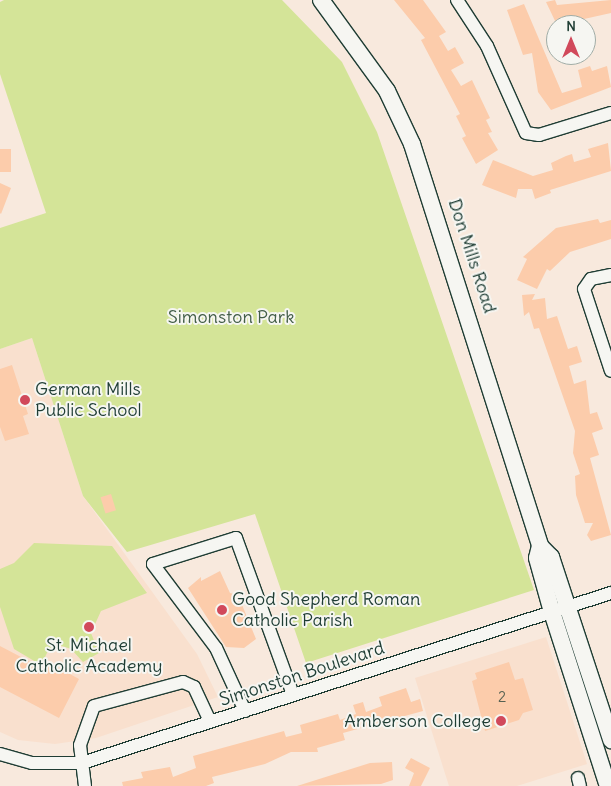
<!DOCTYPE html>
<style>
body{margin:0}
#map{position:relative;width:611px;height:786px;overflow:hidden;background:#f8e9dd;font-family:Delius,sans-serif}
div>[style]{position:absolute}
.built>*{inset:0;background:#f9e0ce}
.green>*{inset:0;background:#d4e498}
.building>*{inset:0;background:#fcccab;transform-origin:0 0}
.roads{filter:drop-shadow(1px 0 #1f3d34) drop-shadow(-1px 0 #1f3d34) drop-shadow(0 1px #1f3d34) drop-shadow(0 -1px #1f3d34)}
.minor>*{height:12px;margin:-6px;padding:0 6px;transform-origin:6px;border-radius:6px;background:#f6f6f2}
.major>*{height:16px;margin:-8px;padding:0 8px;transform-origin:8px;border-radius:8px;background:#f6f6f2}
.dots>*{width:14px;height:14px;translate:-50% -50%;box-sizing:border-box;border:2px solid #f6f6f2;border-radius:50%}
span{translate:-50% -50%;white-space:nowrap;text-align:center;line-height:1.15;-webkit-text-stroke:4px #f6f6f2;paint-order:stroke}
.number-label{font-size:15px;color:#566152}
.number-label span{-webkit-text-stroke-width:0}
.street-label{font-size:18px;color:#1f3d34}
.park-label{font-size:18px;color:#435e48}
.poi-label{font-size:18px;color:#1f3d34}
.left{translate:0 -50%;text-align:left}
.right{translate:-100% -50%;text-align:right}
.north{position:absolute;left:546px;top:15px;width:50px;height:50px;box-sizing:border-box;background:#f6f6f2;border:1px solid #a0aca6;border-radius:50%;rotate:0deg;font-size:14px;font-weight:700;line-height:20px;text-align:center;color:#1f3d34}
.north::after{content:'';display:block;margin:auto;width:18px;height:22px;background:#d1495b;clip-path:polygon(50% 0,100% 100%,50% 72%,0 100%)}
</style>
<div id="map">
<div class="built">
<div style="clip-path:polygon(32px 338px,83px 496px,197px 654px,218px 697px,96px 738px,55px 744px,18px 740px,0 732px,0 349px)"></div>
<div style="clip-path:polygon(546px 637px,587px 764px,517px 786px,449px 786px,415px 678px)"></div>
</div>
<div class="green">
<div style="clip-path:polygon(4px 0,282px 0,342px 62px,377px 132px,534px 590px,306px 663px,255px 514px,127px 552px,83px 496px,32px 338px,0 349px,0 228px,46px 213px,0 74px,0 2px)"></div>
<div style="clip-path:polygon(34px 543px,112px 546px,147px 593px,101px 611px,91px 633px,99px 653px,83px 662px,71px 649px,59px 645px,49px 649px,41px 665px,14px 649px,0 607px,0 569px,14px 563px)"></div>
</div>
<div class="building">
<div style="clip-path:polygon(394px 0,423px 0,446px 32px,439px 36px,448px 51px,455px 47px,464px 63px,451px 70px,461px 86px,472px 80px,490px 118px,486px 120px,492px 132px,488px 133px,498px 150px,476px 164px,462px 138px,466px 136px,456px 116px,460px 114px,421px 40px,425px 38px)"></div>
<div style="clip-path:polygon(555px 0,557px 5px,611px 0,611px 13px,557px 25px,546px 2px)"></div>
<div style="clip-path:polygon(524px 4px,562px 93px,582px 87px,578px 70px,590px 66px,592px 71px,607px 66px,611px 87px,551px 110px,538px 92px,532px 53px,523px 55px,507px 10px)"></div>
<div style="clip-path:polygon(608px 143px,611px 171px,550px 190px,551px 193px,535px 199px,532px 189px,518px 189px,516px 198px,482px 185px,493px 160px,533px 176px,553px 170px,551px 163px,566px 156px,572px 154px,574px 162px,591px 157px,588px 149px)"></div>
<div style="left:0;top:149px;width:11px;height:23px"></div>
<div style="clip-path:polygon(0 183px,11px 188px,1px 214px,0 213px)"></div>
<div style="clip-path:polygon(598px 219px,600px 223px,611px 220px,611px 239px,570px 252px,550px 271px,547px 269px,537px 289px,517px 280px,527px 259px,523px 257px,556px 228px)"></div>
<div style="clip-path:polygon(535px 294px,532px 300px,545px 298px,547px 319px,557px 316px,568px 349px,577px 346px,582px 362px,569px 366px,574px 384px,586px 380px,590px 414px,597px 412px,603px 429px,592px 433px,599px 455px,590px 458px,611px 535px,591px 541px,587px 535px,593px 523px,585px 523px,576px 495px,575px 476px,580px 474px,573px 453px,575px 431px,539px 328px,534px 329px,529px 312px,524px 316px,522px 295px)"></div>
<div style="clip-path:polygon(12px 365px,28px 414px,23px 416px,29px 434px,5px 441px,0 427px,0 369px)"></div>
<div style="left:111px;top:494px;width:17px;height:11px;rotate:73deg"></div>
<div style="clip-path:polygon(220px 571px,230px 593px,238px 595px,256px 639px,244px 648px,226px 647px,188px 588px,201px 577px,201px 581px)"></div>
<div style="clip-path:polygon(0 646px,42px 668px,46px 661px,79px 679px,59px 718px,0 687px)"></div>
<div style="clip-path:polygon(509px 662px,515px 680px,523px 678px,533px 710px,523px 713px,519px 720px,485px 731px,472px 681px,477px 679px,475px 673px)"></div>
<div style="clip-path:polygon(406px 688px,411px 702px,420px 699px,423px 711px,343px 733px,345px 740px,317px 748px,318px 752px,291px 752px,265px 764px,212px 777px,214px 783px,206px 786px,123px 786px,122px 782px,143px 778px,141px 772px,170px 767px,173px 777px,196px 768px,193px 756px,284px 731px,286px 737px,302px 733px,300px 725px,338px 714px,340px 720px,356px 714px,353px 705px,363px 702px,366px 712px,382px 706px,379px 697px)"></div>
<div style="clip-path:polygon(411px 758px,430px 768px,421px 786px,409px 786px,414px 773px,405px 768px)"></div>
<div style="clip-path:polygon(392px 762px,393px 780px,381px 784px,297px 786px,370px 763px)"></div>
</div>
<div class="roads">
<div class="minor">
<div style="left:457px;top:0;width:55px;rotate:56.9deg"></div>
<div style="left:487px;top:46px;width:95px;rotate:65.9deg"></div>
<div style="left:526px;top:133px;width:13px;rotate:9deg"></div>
<div style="left:539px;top:135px;width:75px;rotate:-17deg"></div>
<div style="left:611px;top:275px;width:20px;rotate:169deg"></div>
<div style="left:591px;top:279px;width:12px;rotate:125deg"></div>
<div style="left:584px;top:289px;width:86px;rotate:71.8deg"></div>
<div style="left:245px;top:711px;width:69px;rotate:-114.7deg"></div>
<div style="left:216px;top:648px;width:105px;rotate:-126.9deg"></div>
<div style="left:153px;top:564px;width:87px;rotate:-17.4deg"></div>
<div style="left:236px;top:538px;width:167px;rotate:70deg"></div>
<div style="left:0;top:754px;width:33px;rotate:16deg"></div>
<div style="left:32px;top:763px;width:50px"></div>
<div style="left:82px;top:763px;width:556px;rotate:-17.82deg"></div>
<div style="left:578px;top:778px;width:8px;rotate:76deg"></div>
<div style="left:85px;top:786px;width:41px;rotate:-97deg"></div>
<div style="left:80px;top:745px;width:41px;rotate:-70.3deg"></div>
<div style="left:94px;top:706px;width:92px;rotate:-15.1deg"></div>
<div style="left:183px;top:682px;width:12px;rotate:24deg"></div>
<div style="left:194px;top:687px;width:38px;rotate:65deg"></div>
</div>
<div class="major">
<div style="left:321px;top:0;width:112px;rotate:54deg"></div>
<div style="left:387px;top:91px;width:59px;rotate:64.7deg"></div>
<div style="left:412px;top:144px;width:422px;rotate:72.3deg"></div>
<div style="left:540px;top:546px;width:16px;rotate:45deg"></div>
<div style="left:551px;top:557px;width:193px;rotate:71.8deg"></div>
<div style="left:540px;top:546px;width:12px;rotate:104deg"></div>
<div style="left:537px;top:558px;width:56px;rotate:74.5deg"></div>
<div style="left:552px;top:612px;width:183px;rotate:72.2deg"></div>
</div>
</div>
<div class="dots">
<div style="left:25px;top:400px;background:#d1495b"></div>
<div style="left:222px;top:610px;background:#d1495b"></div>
<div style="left:89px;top:627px;background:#d1495b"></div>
<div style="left:501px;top:721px;background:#d1495b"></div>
</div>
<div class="number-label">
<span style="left:502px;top:697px">2</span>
</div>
<div class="street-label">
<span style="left:472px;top:256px;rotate:72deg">Don Mills Road</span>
<span style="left:302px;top:674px;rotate:-18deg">Simonston Boulevard</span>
</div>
<div class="park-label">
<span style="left:231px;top:317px">Simonston Park</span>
</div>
<div class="poi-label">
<span class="left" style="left:35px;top:400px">German Mills<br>Public School</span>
<span class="left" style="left:232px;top:610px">Good Shepherd Roman<br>Catholic Parish</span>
<span style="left:89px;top:656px">St. Michael<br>Catholic Academy</span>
<span class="right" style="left:491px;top:721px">Amberson College</span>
</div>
<div class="north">N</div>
</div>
